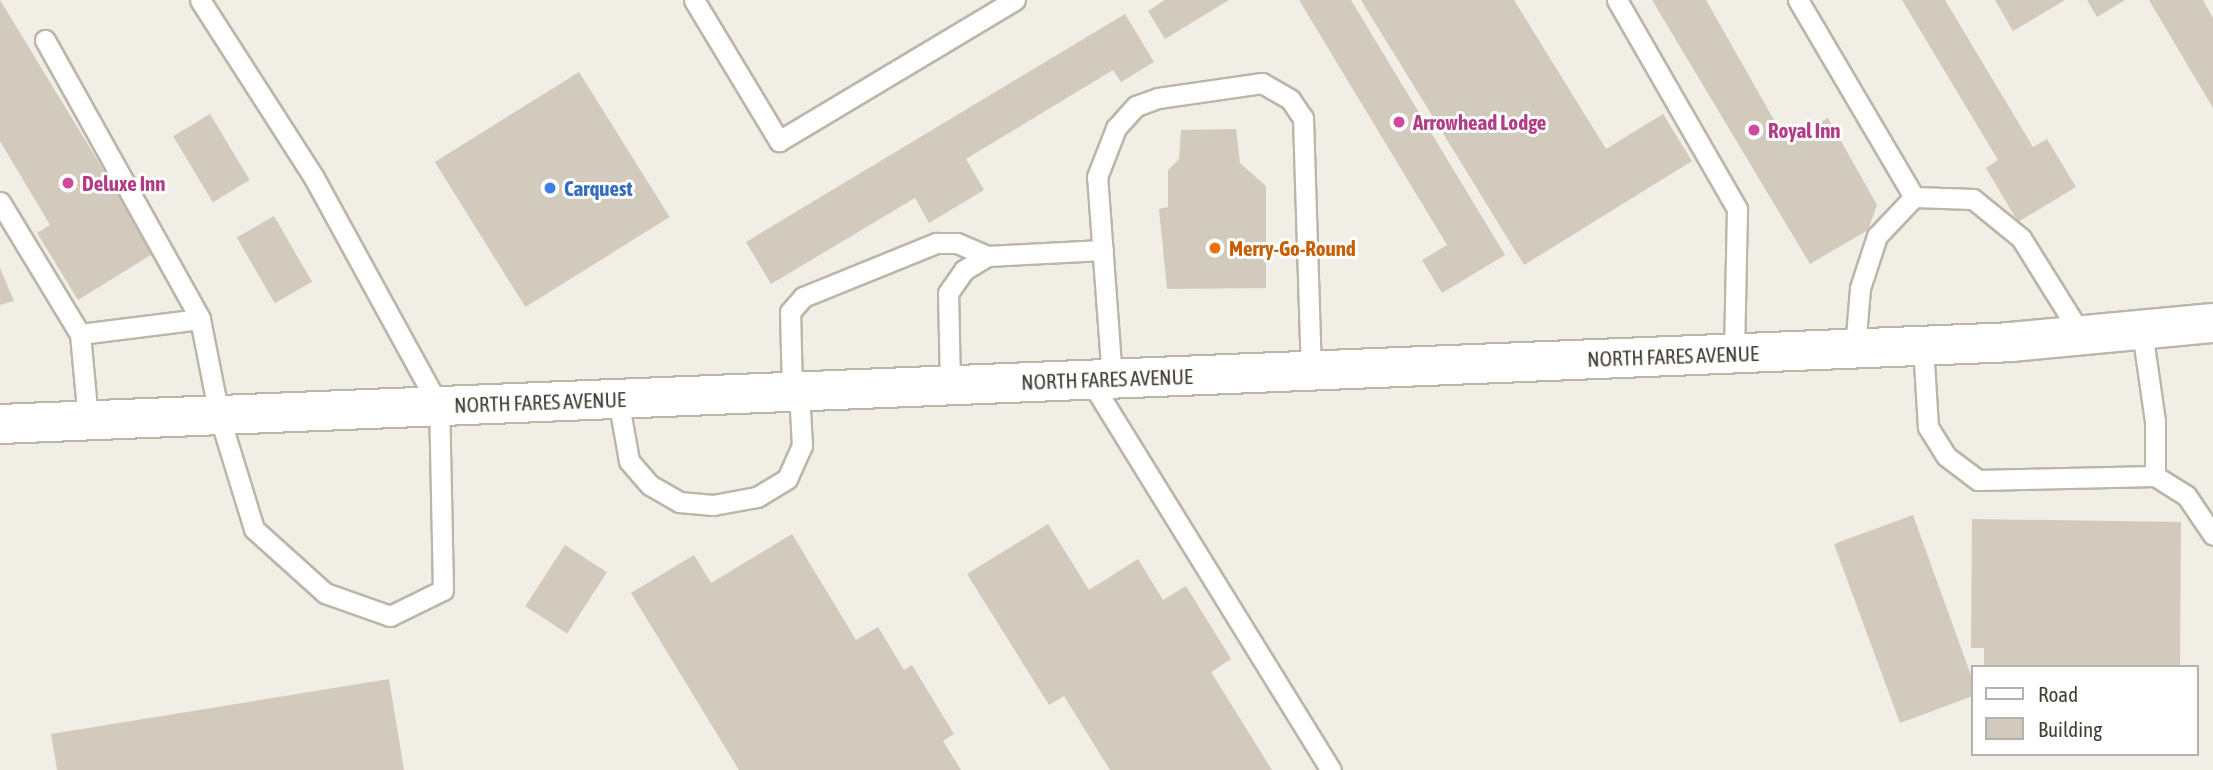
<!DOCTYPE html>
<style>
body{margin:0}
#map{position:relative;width:2213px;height:770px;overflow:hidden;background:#f1eee5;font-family:"Asap Condensed",sans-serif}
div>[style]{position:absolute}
.building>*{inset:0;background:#d2cabc;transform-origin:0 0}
.roads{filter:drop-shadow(2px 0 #bcb6a9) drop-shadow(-2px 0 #bcb6a9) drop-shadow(0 2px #bcb6a9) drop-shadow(0 -2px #bcb6a9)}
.service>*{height:19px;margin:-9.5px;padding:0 9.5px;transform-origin:9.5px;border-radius:9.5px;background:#fff}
.tertiary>*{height:38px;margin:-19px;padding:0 19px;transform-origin:19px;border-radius:19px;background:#fff}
.dots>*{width:19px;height:19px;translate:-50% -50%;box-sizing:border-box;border:4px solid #fff;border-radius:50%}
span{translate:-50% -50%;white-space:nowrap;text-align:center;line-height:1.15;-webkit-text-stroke:6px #fff;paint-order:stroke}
.hotel-label{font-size:21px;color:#b23c85;font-weight:700}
.left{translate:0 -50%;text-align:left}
.shop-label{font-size:21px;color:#366cbe;font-weight:700}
.food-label{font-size:21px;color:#c56008;font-weight:700}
.street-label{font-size:21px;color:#433e35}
.legend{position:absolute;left:1971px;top:665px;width:228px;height:91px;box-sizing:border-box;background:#fff;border:2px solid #b4b2ae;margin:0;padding:9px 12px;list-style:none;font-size:21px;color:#433e35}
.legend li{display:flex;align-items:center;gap:14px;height:35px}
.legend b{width:35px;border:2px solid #b4b2ae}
</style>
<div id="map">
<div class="building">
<div style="clip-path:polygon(0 0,154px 253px,78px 300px,37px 233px,50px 225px,0 141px)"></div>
<div style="clip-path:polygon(1165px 0,1229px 0,1165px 39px,1148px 11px)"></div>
<div style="clip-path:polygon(1299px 0,1351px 0,1505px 255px,1442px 293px,1422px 260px,1447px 245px)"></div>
<div style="clip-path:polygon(1361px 0,1514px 0,1606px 149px,1663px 114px,1692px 161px,1524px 265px)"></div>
<div style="clip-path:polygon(1652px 0,1706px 0,1786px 141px,1828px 118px,1877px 205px,1868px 230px,1810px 264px)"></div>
<div style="clip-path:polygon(1902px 0,1945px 0,2033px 147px,2047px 139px,2076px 187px,2018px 222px,1986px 168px,1998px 160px)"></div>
<div style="clip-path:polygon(1995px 0,2065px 0,2013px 31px)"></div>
<div style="clip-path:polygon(2087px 0,2125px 0,2097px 17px)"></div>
<div style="clip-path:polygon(2149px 0,2203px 0,2213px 18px,2213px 108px)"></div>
<div style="clip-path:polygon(1125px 14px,1154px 62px,1121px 82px,1113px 70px,966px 159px,984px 190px,929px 223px,915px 198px,771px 284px,746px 242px)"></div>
<div style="left:579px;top:72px;width:171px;height:170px;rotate:58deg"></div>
<div style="left:210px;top:114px;width:77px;height:43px;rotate:59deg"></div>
<div style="clip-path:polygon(1236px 129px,1240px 163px,1266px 186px,1266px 288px,1167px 289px,1159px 209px,1168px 207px,1168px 170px,1179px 159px,1181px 130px)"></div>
<div style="left:274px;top:216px;width:76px;height:43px;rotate:60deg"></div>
<div style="clip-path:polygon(0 268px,14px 301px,0 305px)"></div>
<div style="clip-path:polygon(1913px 515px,1973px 681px,1973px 696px,1900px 723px,1834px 544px)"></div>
<div style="clip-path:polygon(1972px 519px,2181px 522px,2180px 667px,1984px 667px,1984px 648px,1971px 648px)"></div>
<div style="clip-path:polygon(1048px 524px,1089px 590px,1138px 559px,1163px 600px,1186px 586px,1231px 659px,1211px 672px,1272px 770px,1110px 770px,1064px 696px,1049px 705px,967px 574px)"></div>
<div style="clip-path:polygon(792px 534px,856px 640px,878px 627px,904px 670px,912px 665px,954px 734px,943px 741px,961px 770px,739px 770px,631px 593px,694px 555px,711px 583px)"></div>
<div style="left:565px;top:545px;width:50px;height:73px;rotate:33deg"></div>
<div style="clip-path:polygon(389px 679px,404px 770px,57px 770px,51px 734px)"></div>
</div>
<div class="roads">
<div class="service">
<div style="left:694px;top:0;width:165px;rotate:58.9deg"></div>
<div style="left:779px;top:141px;width:275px;rotate:-30.9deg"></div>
<div style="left:1617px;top:0;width:241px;rotate:60.1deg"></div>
<div style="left:1737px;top:209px;width:145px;rotate:91.2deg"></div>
<div style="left:1798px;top:0;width:229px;rotate:59.5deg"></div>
<div style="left:45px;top:40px;width:319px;rotate:60.9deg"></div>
<div style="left:200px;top:319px;width:98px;rotate:78.8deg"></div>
<div style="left:219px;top:415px;width:119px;rotate:72.9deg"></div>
<div style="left:254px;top:529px;width:96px;rotate:42deg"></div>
<div style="left:325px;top:593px;width:69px;rotate:19.5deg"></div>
<div style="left:390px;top:616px;width:59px;rotate:-26.1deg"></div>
<div style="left:443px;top:590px;width:184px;rotate:-91.2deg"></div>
<div style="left:439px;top:406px;width:262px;rotate:-118.7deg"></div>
<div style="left:313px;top:176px;width:209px;rotate:-122.7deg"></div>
<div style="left:0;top:202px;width:154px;rotate:58.8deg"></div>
<div style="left:80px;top:334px;width:87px;rotate:84.7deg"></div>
<div style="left:2142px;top:331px;width:91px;rotate:81.8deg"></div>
<div style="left:2155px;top:421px;width:55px;rotate:90deg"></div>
<div style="left:80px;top:334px;width:121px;rotate:-7.1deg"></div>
<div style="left:1923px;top:346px;width:81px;rotate:86.5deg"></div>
<div style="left:1928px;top:427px;width:34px;rotate:58deg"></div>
<div style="left:1946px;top:456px;width:40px;rotate:37deg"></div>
<div style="left:1978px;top:480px;width:177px;rotate:-1.3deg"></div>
<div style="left:2155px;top:476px;width:36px;rotate:32deg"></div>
<div style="left:2186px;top:495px;width:48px;rotate:56deg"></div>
<div style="left:1855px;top:348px;width:60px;rotate:-85.2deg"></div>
<div style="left:1860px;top:288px;width:55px;rotate:-71.9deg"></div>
<div style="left:1877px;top:236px;width:54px;rotate:-46.5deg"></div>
<div style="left:1914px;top:197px;width:59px;rotate:1.9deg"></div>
<div style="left:1973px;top:199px;width:62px;rotate:39.1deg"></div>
<div style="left:2021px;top:238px;width:115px;rotate:58.1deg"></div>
<div style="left:1112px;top:379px;width:203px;rotate:-94.2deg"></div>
<div style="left:1097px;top:177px;width:53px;rotate:-68.8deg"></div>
<div style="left:1116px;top:128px;width:30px;rotate:-48deg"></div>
<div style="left:1136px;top:106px;width:23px;rotate:-20deg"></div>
<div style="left:1158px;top:98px;width:105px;rotate:-8.2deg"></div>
<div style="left:1262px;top:83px;width:32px;rotate:30deg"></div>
<div style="left:1290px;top:99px;width:23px;rotate:56deg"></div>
<div style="left:1303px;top:118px;width:252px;rotate:88.2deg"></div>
<div style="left:1090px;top:380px;width:458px;rotate:58.3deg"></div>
<div style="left:950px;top:385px;width:92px;rotate:-91.2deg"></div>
<div style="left:948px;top:293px;width:28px;rotate:-55deg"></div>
<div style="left:964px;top:270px;width:27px;rotate:-31deg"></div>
<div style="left:987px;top:256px;width:116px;rotate:-3deg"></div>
<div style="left:792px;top:392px;width:80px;rotate:-91.4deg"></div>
<div style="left:790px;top:312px;width:20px;rotate:-49deg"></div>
<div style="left:803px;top:297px;width:144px;rotate:-22.1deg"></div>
<div style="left:936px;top:243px;width:21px"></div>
<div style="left:957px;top:243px;width:33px;rotate:23deg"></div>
<div style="left:618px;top:399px;width:63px;rotate:79.9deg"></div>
<div style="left:629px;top:461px;width:32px;rotate:49deg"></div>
<div style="left:650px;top:485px;width:34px;rotate:30deg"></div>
<div style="left:679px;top:502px;width:34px;rotate:5deg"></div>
<div style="left:713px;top:505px;width:45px;rotate:-10.3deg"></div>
<div style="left:757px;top:497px;width:35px;rotate:-31deg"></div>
<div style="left:787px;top:479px;width:36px;rotate:-66deg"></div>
<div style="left:802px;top:446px;width:55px;rotate:-93.1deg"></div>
</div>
<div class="tertiary">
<div style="left:0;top:424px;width:2013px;rotate:-2.33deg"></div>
<div style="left:2011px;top:342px;width:203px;rotate:-5.4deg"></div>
</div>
</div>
<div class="dots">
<div style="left:1399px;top:122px;background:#d1479c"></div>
<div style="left:1754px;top:130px;background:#d1479c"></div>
<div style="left:68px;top:183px;background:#d1479c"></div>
<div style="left:550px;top:188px;background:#3f7fe0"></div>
<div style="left:1215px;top:248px;background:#e8710a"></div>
</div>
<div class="hotel-label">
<span class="left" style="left:1413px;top:122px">Arrowhead Lodge</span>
<span class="left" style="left:1768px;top:130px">Royal Inn</span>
<span class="left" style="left:82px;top:183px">Deluxe Inn</span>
</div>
<div class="shop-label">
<span class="left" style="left:564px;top:188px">Carquest</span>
</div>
<div class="food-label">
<span class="left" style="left:1229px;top:248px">Merry-Go-Round</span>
</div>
<div class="street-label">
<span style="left:1673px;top:356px;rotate:-2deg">NORTH FARES AVENUE</span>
<span style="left:1107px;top:379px;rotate:-2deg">NORTH FARES AVENUE</span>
<span style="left:540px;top:402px;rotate:-2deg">NORTH FARES AVENUE</span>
</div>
<ul class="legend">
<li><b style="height:9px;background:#fff"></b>Road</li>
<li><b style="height:19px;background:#d2cabc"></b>Building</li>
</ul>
</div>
